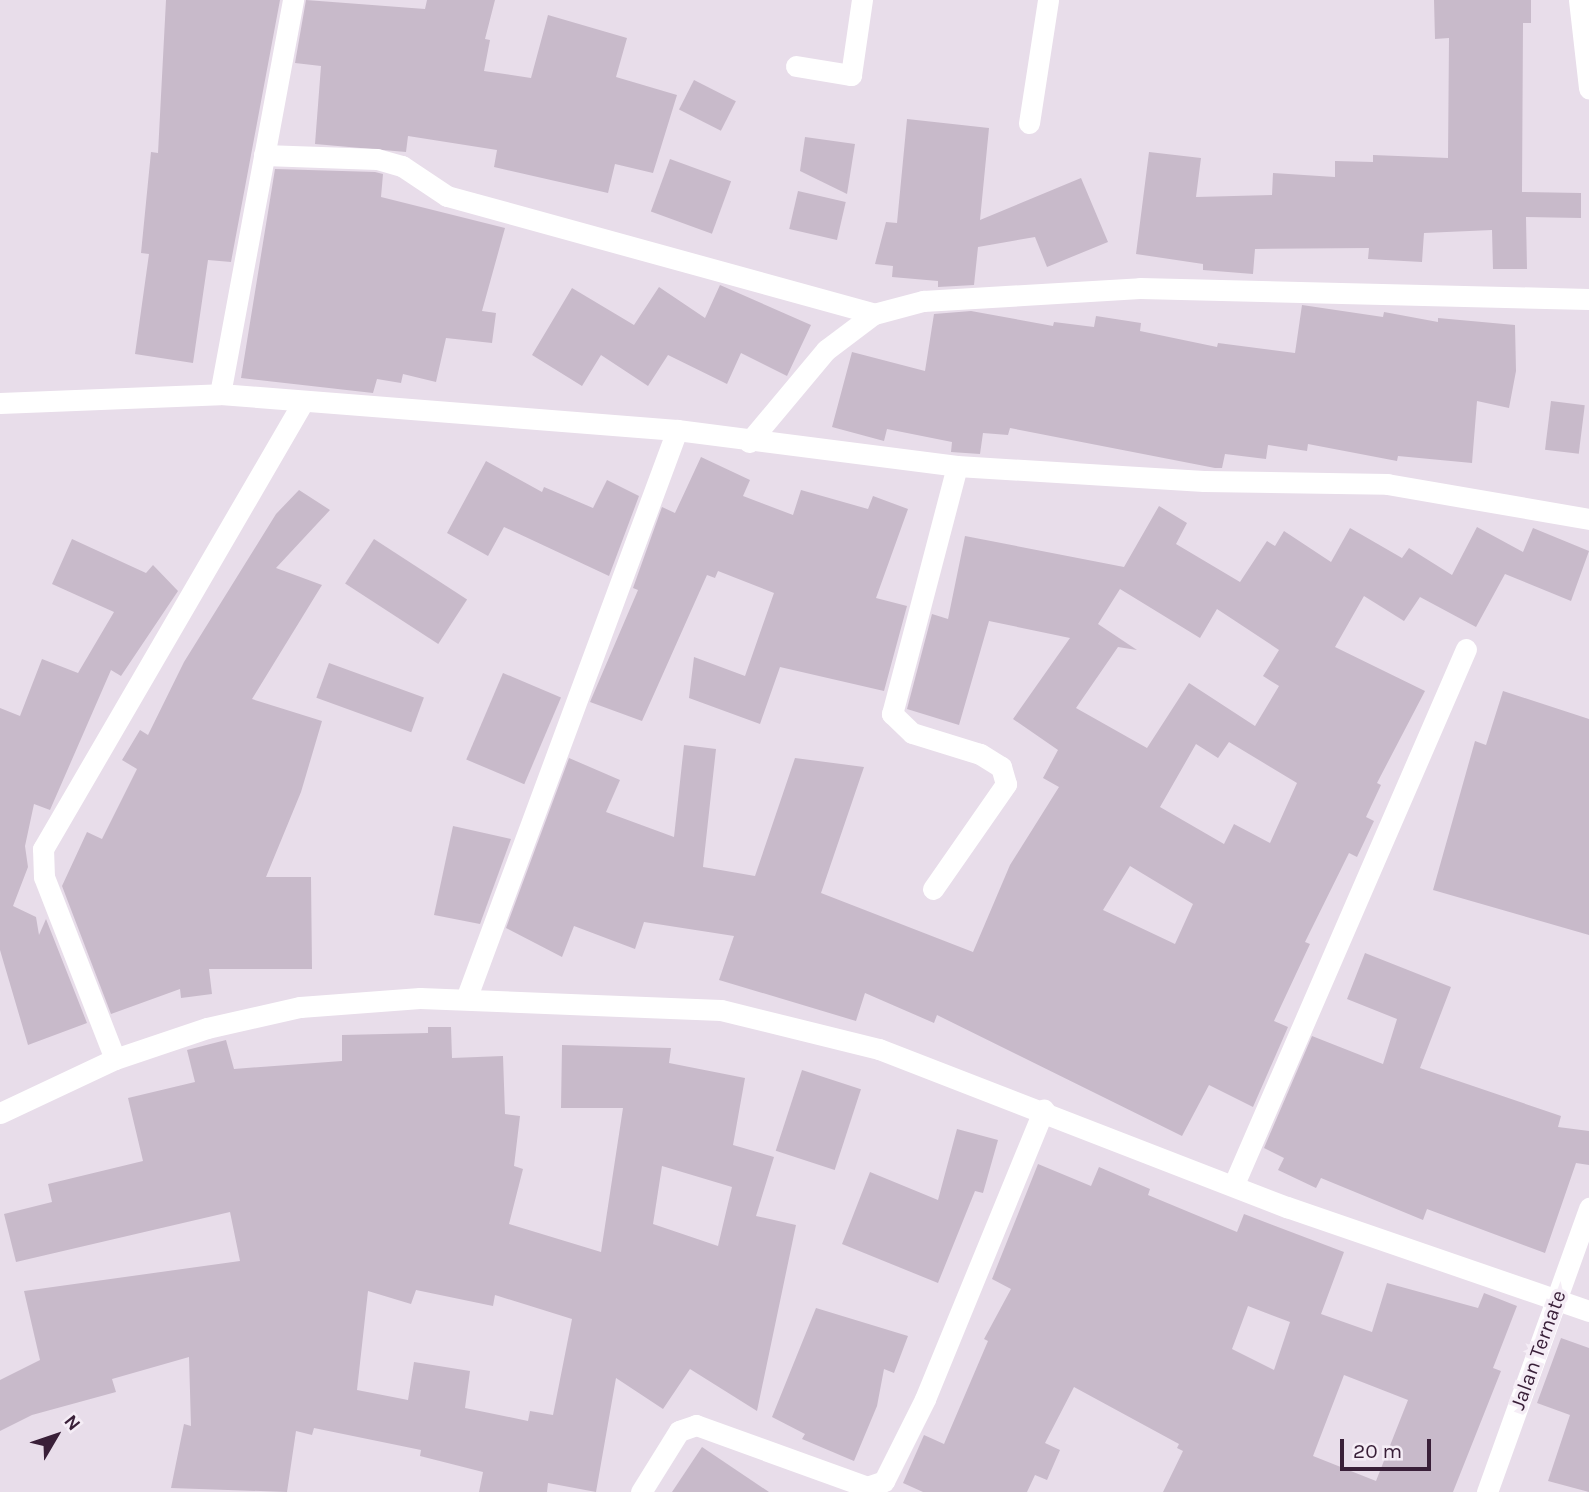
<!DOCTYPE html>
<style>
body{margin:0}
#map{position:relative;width:1589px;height:1492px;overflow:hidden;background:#e8ddea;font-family:Karla,sans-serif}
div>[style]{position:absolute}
.building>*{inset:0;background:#c8baca;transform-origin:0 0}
.minor>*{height:21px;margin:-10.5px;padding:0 10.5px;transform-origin:10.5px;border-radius:10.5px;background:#fff}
span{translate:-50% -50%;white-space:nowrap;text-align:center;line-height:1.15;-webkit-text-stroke:7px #f5edf6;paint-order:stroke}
.street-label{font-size:21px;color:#391f38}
.north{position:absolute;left:21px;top:1401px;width:70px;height:70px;-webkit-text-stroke:5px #f5edf6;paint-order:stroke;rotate:51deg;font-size:19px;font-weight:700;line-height:28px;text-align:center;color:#391f38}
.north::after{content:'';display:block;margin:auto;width:24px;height:32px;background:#391f38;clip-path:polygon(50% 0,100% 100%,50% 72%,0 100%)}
.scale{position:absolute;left:1340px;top:1439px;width:91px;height:32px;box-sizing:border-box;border:4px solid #391f38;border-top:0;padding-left:9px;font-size:21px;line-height:24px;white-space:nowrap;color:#391f38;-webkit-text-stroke:5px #f5edf6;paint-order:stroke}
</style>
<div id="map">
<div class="building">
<div style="clip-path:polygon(166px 0,280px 0,231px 262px,208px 260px,193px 363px,135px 354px,149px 254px,141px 253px,151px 152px,158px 153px)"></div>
<div style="clip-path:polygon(306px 0,425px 9px,427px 0,495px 0,485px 39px,490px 40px,484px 71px,531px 78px,548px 15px,627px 38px,616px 77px,677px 95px,653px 173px,615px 164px,608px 193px,494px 167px,497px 150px,408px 136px,406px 152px,315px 144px,321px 66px,295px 63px)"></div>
<div style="clip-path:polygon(1434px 0,1531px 0,1531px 23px,1523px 23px,1522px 192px,1581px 193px,1581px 218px,1526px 217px,1527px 269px,1493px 269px,1492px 230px,1424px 233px,1422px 262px,1368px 259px,1369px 248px,1255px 249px,1253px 274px,1203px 270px,1203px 264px,1136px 254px,1149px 152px,1201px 158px,1196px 197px,1272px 195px,1273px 173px,1335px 177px,1335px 161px,1373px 162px,1373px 155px,1448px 158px,1449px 38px,1435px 39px)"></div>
<div style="left:694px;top:80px;width:47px;height:33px;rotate:27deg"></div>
<div style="clip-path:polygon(907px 119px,989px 128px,980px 220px,1081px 178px,1108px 242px,1047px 267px,1035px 237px,978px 247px,974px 285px,938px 287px,938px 281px,892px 277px,893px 266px,875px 264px,886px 222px,897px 223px)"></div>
<div style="clip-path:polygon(805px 137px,855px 144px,847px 194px,800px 171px)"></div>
<div style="left:670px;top:159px;width:65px;height:56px;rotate:20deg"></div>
<div style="clip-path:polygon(275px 169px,375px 172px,383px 174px,381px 197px,505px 228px,482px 311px,496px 313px,492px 343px,446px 338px,436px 382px,403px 374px,401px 383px,377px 379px,373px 393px,241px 378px)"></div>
<div style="left:798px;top:191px;width:49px;height:39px;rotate:13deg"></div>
<div style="clip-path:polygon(720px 285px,811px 325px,787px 376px,741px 353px,727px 384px,668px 355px,648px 386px,601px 355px,582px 386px,532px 355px,572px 288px,634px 325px,659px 287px,705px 318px)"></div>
<div style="clip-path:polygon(1302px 305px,1383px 317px,1384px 312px,1438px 322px,1438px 318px,1515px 325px,1516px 371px,1509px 408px,1477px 401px,1472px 463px,1398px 456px,1397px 461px,1308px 444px,1307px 451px,1268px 445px,1266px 459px,1225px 454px,1222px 468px,1215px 468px,1010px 428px,1008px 435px,983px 433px,980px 454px,951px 452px,952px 442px,887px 429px,884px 441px,832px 427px,852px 352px,925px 371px,934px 314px,971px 311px,1053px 326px,1054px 322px,1094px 327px,1096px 316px,1141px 323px,1140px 331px,1217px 347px,1218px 343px,1295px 353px)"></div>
<div style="left:1551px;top:401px;width:34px;height:49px;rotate:7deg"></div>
<div style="clip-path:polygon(701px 457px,750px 480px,743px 496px,793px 515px,801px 490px,868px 509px,873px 496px,908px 509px,876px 598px,907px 606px,884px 691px,780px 667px,760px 724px,689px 698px,694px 657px,745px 676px,774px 593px,718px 571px,715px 578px,707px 575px,642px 721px,590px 702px,638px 590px,633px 588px,662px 507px,675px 513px)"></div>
<div style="clip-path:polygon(486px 461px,542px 492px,544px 487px,593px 508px,607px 480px,639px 496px,609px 576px,504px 527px,488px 556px,447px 533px)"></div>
<div style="clip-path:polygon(299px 490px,330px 510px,276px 568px,322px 585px,252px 699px,322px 721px,301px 792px,266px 877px,311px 877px,312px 969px,209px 969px,212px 994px,181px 998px,180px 989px,111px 1014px,62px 886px,87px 832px,102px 839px,137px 769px,122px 760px,140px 730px,148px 735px,184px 662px,276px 514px)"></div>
<div style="clip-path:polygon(evenodd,1159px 506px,1187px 523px,1176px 544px,1240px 582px,1267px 541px,1275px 546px,1284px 531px,1331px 562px,1350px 528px,1402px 558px,1409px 548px,1452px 575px,1477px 527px,1523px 552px,1533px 528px,1589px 551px,1571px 601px,1505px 574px,1476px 627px,1420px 597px,1404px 621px,1364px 596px,1335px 647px,1425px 691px,1377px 783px,1381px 785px,1366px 817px,1374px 821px,1357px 857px,1349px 853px,1305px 942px,1310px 944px,1274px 1021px,1288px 1027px,1253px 1107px,1209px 1085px,1182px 1136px,937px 1015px,934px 1023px,865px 993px,856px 1021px,719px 980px,734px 936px,644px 922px,635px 949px,574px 926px,562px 957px,506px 928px,569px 758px,620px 780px,606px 812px,674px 837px,684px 745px,716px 749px,703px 867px,755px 876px,795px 758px,864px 767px,821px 893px,973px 952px,1010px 865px,1059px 787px,1043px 778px,1058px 750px,1013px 719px,1070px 638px,989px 621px,959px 725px,907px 709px,932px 614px,948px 619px,965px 536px,1124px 567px,1159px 506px,1120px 589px,1200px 638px,1217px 609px,1279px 650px,1263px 676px,1279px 686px,1255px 726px,1189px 683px,1147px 748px,1076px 708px,1118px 647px,1137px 650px,1098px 624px,1120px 589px,1159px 506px,1229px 742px,1297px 783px,1270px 843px,1234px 824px,1224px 844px,1160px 807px,1196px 744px,1218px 758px,1229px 742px,1159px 506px,1130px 866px,1193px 904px,1175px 944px,1103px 910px,1130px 866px)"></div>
<div style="clip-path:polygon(72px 539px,146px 573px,153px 565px,178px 591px,121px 676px,111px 670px,50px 810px,34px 804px,25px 846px,28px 867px,13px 906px,36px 917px,39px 935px,46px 919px,87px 1023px,28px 1045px,0 950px,0 708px,20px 716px,42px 659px,78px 673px,114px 612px,52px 584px)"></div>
<div style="left:374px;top:539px;width:111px;height:53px;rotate:33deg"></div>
<div style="left:329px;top:663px;width:101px;height:37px;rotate:20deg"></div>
<div style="left:503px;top:673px;width:63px;height:94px;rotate:23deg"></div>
<div style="clip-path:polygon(1503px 691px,1589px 719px,1589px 935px,1433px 890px,1475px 741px,1486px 745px)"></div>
<div style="clip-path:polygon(453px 826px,511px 839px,480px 924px,434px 915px)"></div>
<div style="clip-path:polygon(1365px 953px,1451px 987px,1420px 1068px,1561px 1116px,1558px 1127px,1589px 1131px,1589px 1165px,1576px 1163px,1545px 1253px,1427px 1209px,1423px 1220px,1321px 1178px,1316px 1188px,1278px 1170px,1284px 1158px,1264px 1148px,1312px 1036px,1383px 1064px,1397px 1019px,1347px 999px)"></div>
<div style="clip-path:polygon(evenodd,428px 1027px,451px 1027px,452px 1058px,503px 1056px,505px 1114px,520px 1116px,514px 1166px,523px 1169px,509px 1224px,601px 1252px,623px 1108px,561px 1108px,562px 1045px,671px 1048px,669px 1063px,745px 1078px,733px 1145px,774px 1157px,756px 1216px,796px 1225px,757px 1411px,690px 1369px,663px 1409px,616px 1378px,596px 1492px,548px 1483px,547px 1492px,479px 1492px,483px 1472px,420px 1456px,421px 1450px,314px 1428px,312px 1435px,296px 1431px,287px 1492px,171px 1488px,184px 1424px,191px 1426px,189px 1357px,112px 1379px,116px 1392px,32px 1415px,0 1431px,0 1380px,40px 1360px,24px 1291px,240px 1261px,230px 1212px,16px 1262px,4px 1214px,52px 1202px,48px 1184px,143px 1161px,128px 1098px,195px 1082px,187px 1050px,226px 1040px,234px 1069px,342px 1061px,342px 1035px,428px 1033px,428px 1027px,662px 1166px,732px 1187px,718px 1246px,653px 1224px,662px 1166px,428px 1027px,416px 1290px,493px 1306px,495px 1295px,572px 1319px,553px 1415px,530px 1411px,528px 1421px,465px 1408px,470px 1371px,414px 1362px,408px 1400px,357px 1390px,368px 1291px,411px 1304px,416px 1290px)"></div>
<div style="left:802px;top:1070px;width:62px;height:85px;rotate:18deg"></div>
<div style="clip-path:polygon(957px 1129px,998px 1140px,983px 1193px,975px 1191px,938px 1283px,842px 1244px,870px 1172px,938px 1200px)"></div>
<div style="clip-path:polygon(evenodd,1038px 1164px,1091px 1186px,1099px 1167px,1150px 1189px,1148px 1195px,1237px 1232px,1244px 1214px,1344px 1252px,1321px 1314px,1372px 1332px,1387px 1283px,1478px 1308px,1484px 1293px,1517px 1306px,1493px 1368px,1501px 1371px,1453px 1492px,1163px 1492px,1183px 1451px,1177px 1448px,1179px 1444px,1074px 1387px,1045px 1443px,1060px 1450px,1047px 1480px,1035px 1475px,1027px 1492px,923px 1492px,903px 1483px,924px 1435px,944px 1444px,988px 1341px,984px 1339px,1011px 1289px,992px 1279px,1038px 1164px,1248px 1306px,1290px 1322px,1274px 1370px,1232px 1349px,1248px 1306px,1038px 1164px,1344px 1375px,1408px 1400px,1376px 1481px,1313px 1456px,1344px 1375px)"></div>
<div style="clip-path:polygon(816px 1308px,908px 1336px,894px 1373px,884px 1369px,877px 1406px,854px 1461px,802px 1439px,805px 1434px,772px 1417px)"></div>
<div style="clip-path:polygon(1561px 1338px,1589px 1348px,1589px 1492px,1548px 1481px,1570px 1415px,1537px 1403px)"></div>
<div style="clip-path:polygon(702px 1447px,769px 1492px,672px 1492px)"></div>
</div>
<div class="minor">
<div style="left:1579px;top:0;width:89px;rotate:83.5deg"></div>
<div style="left:796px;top:66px;width:56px;rotate:9.3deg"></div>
<div style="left:851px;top:75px;width:76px;rotate:-81.7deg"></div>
<div style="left:1029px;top:123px;width:124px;rotate:-81.2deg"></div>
<div style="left:264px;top:155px;width:113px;rotate:2deg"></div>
<div style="left:377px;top:159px;width:26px;rotate:16deg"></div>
<div style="left:402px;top:166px;width:54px;rotate:33.7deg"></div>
<div style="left:447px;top:196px;width:443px;rotate:15.4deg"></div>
<div style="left:220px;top:394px;width:401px;rotate:-79.5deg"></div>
<div style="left:0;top:403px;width:220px;rotate:-2.3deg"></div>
<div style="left:220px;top:394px;width:458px;rotate:4.5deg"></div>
<div style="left:677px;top:430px;width:282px;rotate:7.3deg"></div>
<div style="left:957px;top:466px;width:247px;rotate:3.5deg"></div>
<div style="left:1204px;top:481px;width:183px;rotate:0.9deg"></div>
<div style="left:1387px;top:484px;width:205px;rotate:9.8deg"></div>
<div style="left:749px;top:442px;width:120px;rotate:-50.1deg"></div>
<div style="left:826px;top:350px;width:60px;rotate:-36.9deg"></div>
<div style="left:874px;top:314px;width:51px;rotate:-14.9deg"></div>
<div style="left:923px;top:301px;width:217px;rotate:-3.4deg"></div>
<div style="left:1140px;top:288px;width:449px;rotate:1.4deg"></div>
<div style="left:933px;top:889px;width:128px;rotate:-55.2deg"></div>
<div style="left:1006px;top:784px;width:18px;rotate:-106deg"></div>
<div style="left:1001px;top:767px;width:25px;rotate:-148deg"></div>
<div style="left:980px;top:754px;width:71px;rotate:-162.8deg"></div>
<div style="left:912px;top:733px;width:28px;rotate:-136deg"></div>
<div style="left:892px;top:714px;width:256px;rotate:-75.3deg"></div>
<div style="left:466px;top:999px;width:607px;rotate:-69.65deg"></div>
<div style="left:115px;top:1059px;width:195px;rotate:-111.3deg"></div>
<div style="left:44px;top:877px;width:28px;rotate:-92deg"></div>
<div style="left:43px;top:849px;width:517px;rotate:-59.82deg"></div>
<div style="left:0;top:1113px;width:127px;rotate:-25.2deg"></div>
<div style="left:115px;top:1059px;width:97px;rotate:-18.6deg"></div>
<div style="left:207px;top:1028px;width:95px;rotate:-12.7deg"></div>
<div style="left:300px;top:1007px;width:120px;rotate:-4.3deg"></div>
<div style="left:420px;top:998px;width:301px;rotate:2.3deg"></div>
<div style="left:721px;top:1010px;width:163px;rotate:13.9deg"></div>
<div style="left:879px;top:1049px;width:438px;rotate:21.2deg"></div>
<div style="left:1287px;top:1207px;width:319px;rotate:19deg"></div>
<div style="left:1234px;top:1184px;width:583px;rotate:-66.56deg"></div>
<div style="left:641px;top:1492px;width:72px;rotate:-58.1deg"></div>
<div style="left:679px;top:1431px;width:18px;rotate:-19deg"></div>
<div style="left:696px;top:1425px;width:182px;rotate:19.9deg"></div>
<div style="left:867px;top:1487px;width:18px;rotate:-19deg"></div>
<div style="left:884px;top:1481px;width:92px;rotate:-63.4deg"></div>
<div style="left:925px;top:1399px;width:313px;rotate:-67.7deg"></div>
<div style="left:1487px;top:1492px;width:302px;rotate:-70.2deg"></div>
</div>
<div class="street-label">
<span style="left:1538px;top:1350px;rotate:-70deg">Jalan Ternate</span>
</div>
<div class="north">N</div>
<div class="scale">20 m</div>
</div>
